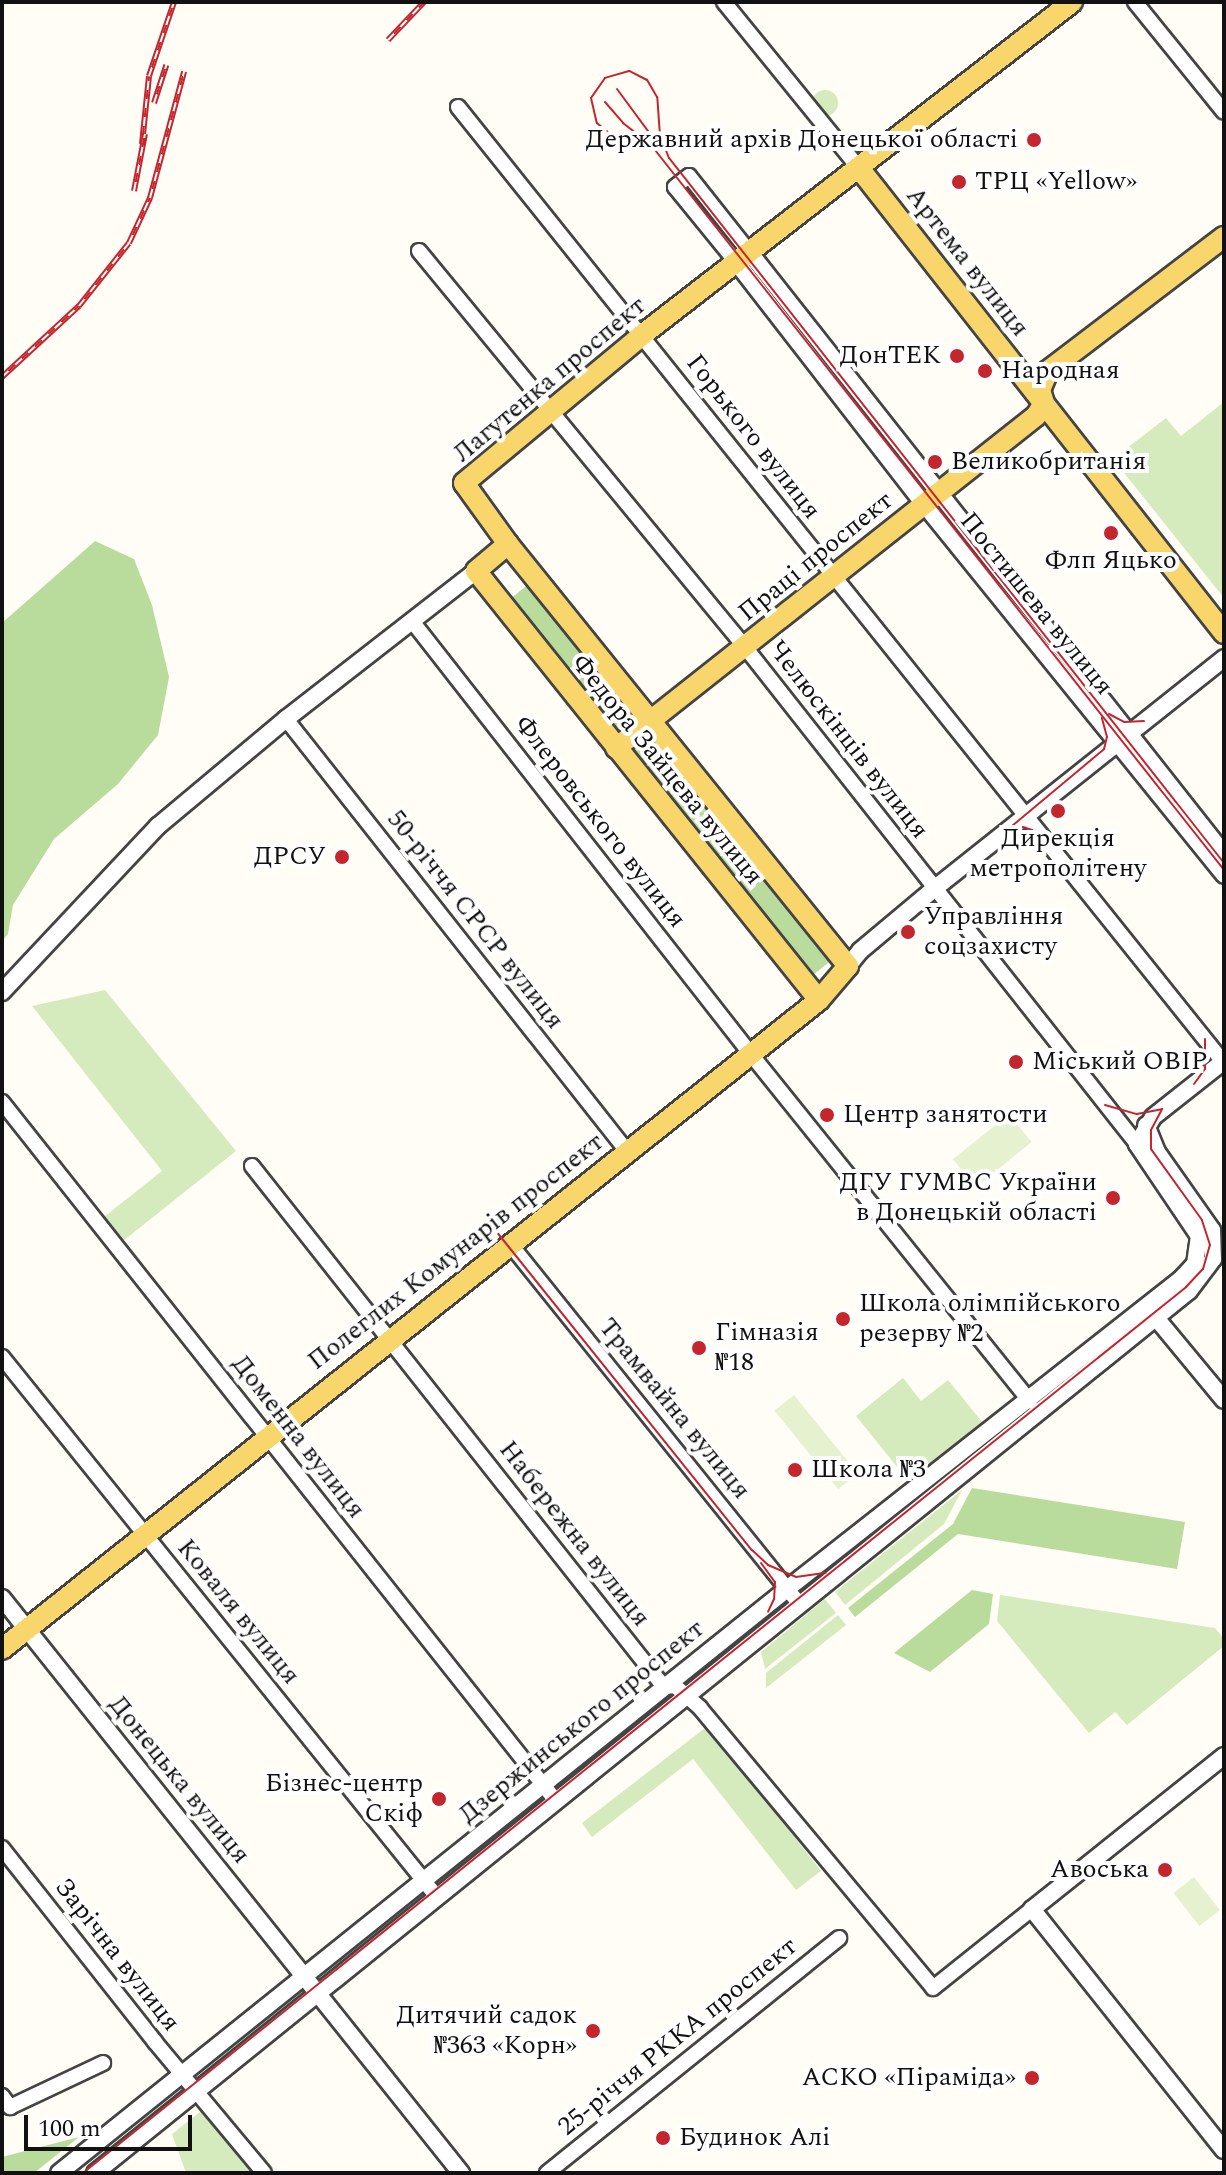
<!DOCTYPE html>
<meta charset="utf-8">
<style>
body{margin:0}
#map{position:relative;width:1226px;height:2175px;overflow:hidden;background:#fffdf5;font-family:Spectral,serif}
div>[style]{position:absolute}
.green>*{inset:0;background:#d5ebbd}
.round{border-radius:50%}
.forest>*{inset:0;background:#b9dc9c;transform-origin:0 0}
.pitch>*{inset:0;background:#e6f2cf;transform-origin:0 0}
.roads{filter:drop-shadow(2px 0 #444) drop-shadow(-2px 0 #444) drop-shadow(0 2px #444) drop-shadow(0 -2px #444)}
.minor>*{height:14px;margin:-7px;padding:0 7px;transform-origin:7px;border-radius:7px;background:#fff}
.tertiary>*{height:16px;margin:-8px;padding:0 8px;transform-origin:8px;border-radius:8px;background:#fff}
.primary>*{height:20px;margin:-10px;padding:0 10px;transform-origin:10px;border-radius:10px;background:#f9d66b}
.tram>*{height:2px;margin:-1px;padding:0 1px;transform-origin:1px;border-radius:1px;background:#c4262e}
.rail>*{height:6px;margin-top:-3px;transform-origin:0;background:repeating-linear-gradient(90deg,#fff 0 9px,#c4262e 0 18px);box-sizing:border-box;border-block:2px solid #c4262e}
.dots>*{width:22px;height:22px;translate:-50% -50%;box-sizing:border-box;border:4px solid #fff;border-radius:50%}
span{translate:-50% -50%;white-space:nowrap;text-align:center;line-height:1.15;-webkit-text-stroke:8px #fff;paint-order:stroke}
.poi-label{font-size:26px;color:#111}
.right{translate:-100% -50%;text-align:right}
.left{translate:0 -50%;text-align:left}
.street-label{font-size:26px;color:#111}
.frame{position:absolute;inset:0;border:4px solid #111;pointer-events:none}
.scale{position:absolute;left:24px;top:2115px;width:168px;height:36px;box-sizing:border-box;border:4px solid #111;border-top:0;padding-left:10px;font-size:24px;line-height:28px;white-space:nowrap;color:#111;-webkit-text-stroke:6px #fff;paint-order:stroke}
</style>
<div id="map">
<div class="green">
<div class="round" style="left:812px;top:90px;width:26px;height:26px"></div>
<div style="clip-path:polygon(1224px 402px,1224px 598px,1113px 459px,1166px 418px,1181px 436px)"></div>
<div style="clip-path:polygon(105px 990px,236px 1151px,123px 1241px,104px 1217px,162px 1171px,32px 1006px)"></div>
<div style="clip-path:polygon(903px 1378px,921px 1401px,948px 1380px,988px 1429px,915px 1489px,856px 1416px)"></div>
<div style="clip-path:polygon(962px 1490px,944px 1524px,845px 1605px,835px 1592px)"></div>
<div style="clip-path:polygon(1000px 1595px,1215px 1628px,1224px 1639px,1224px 1646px,1127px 1725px,1115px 1712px,1089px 1733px,997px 1621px)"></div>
<div style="clip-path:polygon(825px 1599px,836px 1613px,765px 1669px,761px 1652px)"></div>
<div style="clip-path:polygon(838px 1615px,846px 1625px,766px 1688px,766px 1673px)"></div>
<div style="clip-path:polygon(705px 1728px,711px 1730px,821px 1871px,796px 1890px,693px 1759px,592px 1837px,582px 1823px)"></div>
<div style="clip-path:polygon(205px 2108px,258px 2173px,186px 2173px,172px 2134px)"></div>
</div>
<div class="forest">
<div style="clip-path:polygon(95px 541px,134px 559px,152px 605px,169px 677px,158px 735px,118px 784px,54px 839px,13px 905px,8px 934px,2px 941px,2px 623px)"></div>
<div style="left:531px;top:582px;width:174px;height:30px;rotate:51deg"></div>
<div style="left:650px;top:730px;width:293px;height:33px;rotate:51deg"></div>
<div style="clip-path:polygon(972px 1488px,1185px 1522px,1177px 1569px,958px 1534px,855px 1617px,848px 1608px,953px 1524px)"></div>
<div style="clip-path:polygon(972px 1590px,993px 1594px,989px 1624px,930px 1672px,894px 1653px)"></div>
<div style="clip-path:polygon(79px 2137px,34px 2173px,2px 2173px,2px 2157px)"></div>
</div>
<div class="pitch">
<div style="left:1009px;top:1114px;width:36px;height:72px;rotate:51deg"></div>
<div style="left:794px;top:1395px;width:101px;height:25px;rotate:51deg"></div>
<div style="left:1194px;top:1877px;width:42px;height:26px;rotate:52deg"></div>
</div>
<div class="roads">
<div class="minor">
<div style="left:724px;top:2px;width:214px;rotate:50.9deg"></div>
<div style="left:1135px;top:2px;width:141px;rotate:51deg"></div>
<div style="left:458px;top:107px;width:1224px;rotate:51.3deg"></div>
<div style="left:419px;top:251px;width:513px;rotate:50.54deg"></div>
<div style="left:745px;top:647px;width:633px;rotate:51.74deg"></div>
<div style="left:737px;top:263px;width:98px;rotate:-129.2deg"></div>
<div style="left:675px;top:187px;width:13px;rotate:-39deg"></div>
<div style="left:685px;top:179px;width:5px;rotate:-37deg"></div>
<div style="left:689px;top:176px;width:98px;rotate:51.6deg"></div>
<div style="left:412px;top:621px;width:549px;rotate:51.96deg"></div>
<div style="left:750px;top:1053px;width:447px;rotate:51.2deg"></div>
<div style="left:286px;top:719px;width:549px;rotate:51.73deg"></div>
<div style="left:2px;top:1102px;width:892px;rotate:51.6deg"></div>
<div style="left:252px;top:1166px;width:664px;rotate:51.66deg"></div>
<div style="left:664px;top:1687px;width:11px;rotate:-5deg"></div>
<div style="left:675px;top:1686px;width:33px;rotate:41deg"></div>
<div style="left:700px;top:1708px;width:364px;rotate:50.2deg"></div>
<div style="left:933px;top:1988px;width:127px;rotate:-38.6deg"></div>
<div style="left:510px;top:1244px;width:463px;rotate:51.2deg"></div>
<div style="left:2px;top:1357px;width:693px;rotate:51.15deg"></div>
<div style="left:2px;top:1848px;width:247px;rotate:51.7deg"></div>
<div style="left:155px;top:2042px;width:170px;rotate:50.2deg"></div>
<div style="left:2px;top:2096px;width:14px;rotate:54deg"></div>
<div style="left:10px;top:2107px;width:103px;rotate:-25.3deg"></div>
<div style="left:547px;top:2173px;width:375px;rotate:-38.8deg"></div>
</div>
<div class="tertiary">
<div style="left:750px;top:253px;width:765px;rotate:51.74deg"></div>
<div style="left:737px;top:263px;width:305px;rotate:52.2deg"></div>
<div style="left:924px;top:504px;width:477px;rotate:51deg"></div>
<div style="left:848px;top:966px;width:19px;rotate:-51deg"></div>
<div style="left:860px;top:951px;width:97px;rotate:-40deg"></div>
<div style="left:934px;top:889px;width:371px;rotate:-38.5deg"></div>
<div style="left:2px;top:992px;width:228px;rotate:-46.8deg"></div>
<div style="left:158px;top:826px;width:167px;rotate:-39.9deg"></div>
<div style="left:286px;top:719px;width:241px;rotate:-37.9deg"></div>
<div style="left:1157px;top:1319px;width:105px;rotate:50.4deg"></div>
<div style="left:2px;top:1598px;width:736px;rotate:51.4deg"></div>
<div style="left:1224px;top:1756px;width:246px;rotate:141.4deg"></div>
<div style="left:1032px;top:1909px;width:308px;rotate:51.5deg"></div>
<div style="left:59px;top:2173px;width:933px;rotate:-38.74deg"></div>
<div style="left:787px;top:1589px;width:500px;rotate:-38.2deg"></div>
<div style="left:1180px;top:1280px;width:22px;rotate:-47deg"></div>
<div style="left:1195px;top:1264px;width:28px;rotate:-82deg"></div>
<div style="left:1199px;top:1236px;width:111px;rotate:-124deg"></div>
<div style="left:1137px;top:1144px;width:31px;rotate:-59deg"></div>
<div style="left:1153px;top:1117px;width:90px;rotate:-38.3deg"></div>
<div style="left:95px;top:2173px;width:1405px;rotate:-38.88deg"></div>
<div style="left:1189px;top:1291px;width:40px;rotate:-53deg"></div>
<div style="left:1213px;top:1259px;width:29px;rotate:-92deg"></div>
<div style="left:1212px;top:1230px;width:95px;rotate:-125.2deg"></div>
<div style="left:1157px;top:1152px;width:29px;rotate:-112deg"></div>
</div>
<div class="primary">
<div style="left:859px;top:168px;width:591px;rotate:51.87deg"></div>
<div style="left:1044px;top:403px;width:14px;rotate:-107deg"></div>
<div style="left:1040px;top:390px;width:21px;rotate:-67deg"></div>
<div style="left:1048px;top:371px;width:221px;rotate:-37.3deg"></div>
<div style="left:616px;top:748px;width:535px;rotate:-38.33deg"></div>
<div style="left:1036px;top:416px;width:15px;rotate:-58deg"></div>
<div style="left:819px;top:1000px;width:549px;rotate:-128.64deg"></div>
<div style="left:476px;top:571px;width:42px;rotate:-40.2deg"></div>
<div style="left:508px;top:544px;width:75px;rotate:-125.8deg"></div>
<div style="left:464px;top:483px;width:231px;rotate:-39.7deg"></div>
<div style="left:642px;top:335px;width:544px;rotate:-37.75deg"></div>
<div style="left:2px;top:1649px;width:1043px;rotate:-38.46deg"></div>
<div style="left:819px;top:1000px;width:45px;rotate:-49.5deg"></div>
<div style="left:848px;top:966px;width:542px;rotate:-128.86deg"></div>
</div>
</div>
<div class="tram">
<div style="left:617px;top:89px;width:71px;rotate:53.6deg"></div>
<div style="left:605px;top:102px;width:28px;rotate:49deg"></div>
<div style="left:623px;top:123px;width:29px;rotate:38deg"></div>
<div style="left:1109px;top:714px;width:17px;rotate:28deg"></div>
<div style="left:1124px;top:722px;width:20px;rotate:-3deg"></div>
<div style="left:1006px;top:831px;width:128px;rotate:-39.9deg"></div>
<div style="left:1104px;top:749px;width:12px;rotate:-76deg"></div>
<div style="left:1107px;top:737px;width:20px;rotate:-105deg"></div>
<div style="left:1006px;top:831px;width:17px;rotate:-13deg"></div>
<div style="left:1023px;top:827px;width:19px;rotate:18deg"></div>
<div style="left:1224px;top:863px;width:897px;rotate:-128.21deg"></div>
<div style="left:669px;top:158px;width:24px;rotate:-112deg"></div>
<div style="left:660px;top:136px;width:39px;rotate:-94deg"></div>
<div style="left:657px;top:97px;width:20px;rotate:-120deg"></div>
<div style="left:647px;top:80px;width:20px;rotate:-153deg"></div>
<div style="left:629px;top:71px;width:25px;rotate:164deg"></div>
<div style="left:605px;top:78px;width:24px;rotate:125deg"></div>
<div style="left:591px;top:98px;width:26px;rotate:77deg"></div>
<div style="left:597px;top:123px;width:16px;rotate:40deg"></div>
<div style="left:609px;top:133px;width:49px;rotate:20.3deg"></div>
<div style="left:655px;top:150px;width:918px;rotate:51.68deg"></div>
<div style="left:1194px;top:1084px;width:19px;rotate:-54deg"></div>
<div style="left:1205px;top:1069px;width:30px;rotate:-90deg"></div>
<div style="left:1105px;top:1105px;width:33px;rotate:16deg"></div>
<div style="left:1137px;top:1114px;width:25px;rotate:-11deg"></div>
<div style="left:496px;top:1231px;width:409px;rotate:51.3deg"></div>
<div style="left:752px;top:1550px;width:22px;rotate:43deg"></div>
<div style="left:768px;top:1565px;width:30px;rotate:23deg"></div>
<div style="left:796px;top:1577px;width:30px;rotate:-8deg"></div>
<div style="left:761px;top:1563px;width:24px;rotate:54deg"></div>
<div style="left:775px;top:1582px;width:17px;rotate:93deg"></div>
<div style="left:774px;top:1599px;width:14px;rotate:115deg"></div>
<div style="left:83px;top:2173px;width:1415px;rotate:-38.77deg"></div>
<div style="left:1186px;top:1287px;width:25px;rotate:-47deg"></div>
<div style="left:1203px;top:1269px;width:25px;rotate:-74deg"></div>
<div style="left:1210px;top:1245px;width:26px;rotate:-108deg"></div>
<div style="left:1202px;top:1220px;width:87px;rotate:-125.7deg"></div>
<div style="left:1151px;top:1149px;width:19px;rotate:-90deg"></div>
<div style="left:1151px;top:1130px;width:24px;rotate:-62deg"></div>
</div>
<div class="rail">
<div style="left:388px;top:40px;width:52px;rotate:-46.5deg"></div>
<div style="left:154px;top:103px;width:40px;rotate:-72deg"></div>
<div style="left:142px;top:144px;width:68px;rotate:-84.1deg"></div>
<div style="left:149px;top:76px;width:78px;rotate:-71.3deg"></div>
<div style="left:134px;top:191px;width:58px;rotate:-79.1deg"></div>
<div style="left:2px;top:377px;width:105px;rotate:-42.7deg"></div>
<div style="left:79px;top:306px;width:80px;rotate:-51.6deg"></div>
<div style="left:129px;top:243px;width:50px;rotate:-65deg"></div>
<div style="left:150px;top:198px;width:131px;rotate:-74.9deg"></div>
</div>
<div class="dots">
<div style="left:1034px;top:140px;background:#c4262e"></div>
<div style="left:959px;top:182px;background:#c4262e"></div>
<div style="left:957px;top:356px;background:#c4262e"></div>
<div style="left:985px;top:371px;background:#c4262e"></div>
<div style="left:935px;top:462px;background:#c4262e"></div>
<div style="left:1111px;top:533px;background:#c4262e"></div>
<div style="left:1058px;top:811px;background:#c4262e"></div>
<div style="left:342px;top:857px;background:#c4262e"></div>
<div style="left:908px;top:932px;background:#c4262e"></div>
<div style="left:1016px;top:1062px;background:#c4262e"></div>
<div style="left:827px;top:1115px;background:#c4262e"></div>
<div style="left:1113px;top:1198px;background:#c4262e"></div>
<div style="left:843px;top:1319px;background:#c4262e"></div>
<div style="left:699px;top:1348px;background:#c4262e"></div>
<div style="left:795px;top:1470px;background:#c4262e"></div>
<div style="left:439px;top:1799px;background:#c4262e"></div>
<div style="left:1165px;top:1870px;background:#c4262e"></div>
<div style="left:593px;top:2031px;background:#c4262e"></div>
<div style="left:1032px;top:2078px;background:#c4262e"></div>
<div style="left:663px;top:2138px;background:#c4262e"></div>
</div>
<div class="poi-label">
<span class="right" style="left:1018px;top:140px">Державний архів Донецької області</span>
<span class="left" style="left:975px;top:182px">ТРЦ «Yellow»</span>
<span class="right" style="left:941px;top:356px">ДонТЕК</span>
<span class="left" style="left:1001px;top:371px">Народная</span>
<span class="left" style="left:951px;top:462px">Великобританія</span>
<span style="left:1111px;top:561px">Флп Яцько</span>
<span style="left:1058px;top:854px">Дирекція<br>метрополітену</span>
<span class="right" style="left:326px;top:857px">ДРСУ</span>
<span class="left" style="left:924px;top:932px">Управління<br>соцзахисту</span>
<span class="left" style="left:1032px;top:1062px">Міський ОВІР</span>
<span class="left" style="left:843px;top:1115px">Центр занятости</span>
<span class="right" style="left:1097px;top:1198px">ДГУ ГУМВС України<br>в Донецькій області</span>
<span class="left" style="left:859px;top:1319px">Школа олімпійського<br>резерву №2</span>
<span class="left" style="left:715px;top:1348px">Гімназія<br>№18</span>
<span class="left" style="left:811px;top:1470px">Школа №3</span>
<span class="right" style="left:423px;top:1799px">Бізнес-центр<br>Скіф</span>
<span class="right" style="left:1149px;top:1870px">Авоська</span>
<span class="right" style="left:577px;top:2031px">Дитячий садок<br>№363 «Корн»</span>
<span class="right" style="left:1016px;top:2078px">АСКО «Піраміда»</span>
<span class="left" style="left:679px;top:2138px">Будинок Алі</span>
</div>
<div class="street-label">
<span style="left:967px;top:262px;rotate:52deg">Артема вулиця</span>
<span style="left:550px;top:380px;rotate:-40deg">Лагутенка проспект</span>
<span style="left:753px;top:437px;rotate:52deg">Горького вулиця</span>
<span style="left:816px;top:557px;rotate:-39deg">Праці проспект</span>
<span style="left:1036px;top:604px;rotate:51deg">Постишева вулиця</span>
<span style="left:848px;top:740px;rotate:52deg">Челюскінців вулиця</span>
<span style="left:667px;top:770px;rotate:51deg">Федора Зайцева вулиця</span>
<span style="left:600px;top:822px;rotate:52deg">Флеровського вулиця</span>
<span style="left:475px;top:920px;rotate:52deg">50-річчя СРСР вулиця</span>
<span style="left:456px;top:1252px;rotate:-38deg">Полеглих Комунарів проспект</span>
<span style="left:674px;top:1409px;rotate:51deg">Трамвайна вулиця</span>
<span style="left:298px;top:1437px;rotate:52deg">Доменна вулиця</span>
<span style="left:574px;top:1534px;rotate:52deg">Набережна вулиця</span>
<span style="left:238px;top:1612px;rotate:51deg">Коваля вулиця</span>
<span style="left:582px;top:1722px;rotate:-39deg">Дзержинського проспект</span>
<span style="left:179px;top:1780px;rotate:51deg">Донецька вулиця</span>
<span style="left:117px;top:1955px;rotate:52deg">Зарічна вулиця</span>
<span style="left:678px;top:2037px;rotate:-39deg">25-річчя РККА проспект</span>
</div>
<div class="frame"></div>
<div class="scale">100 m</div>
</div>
